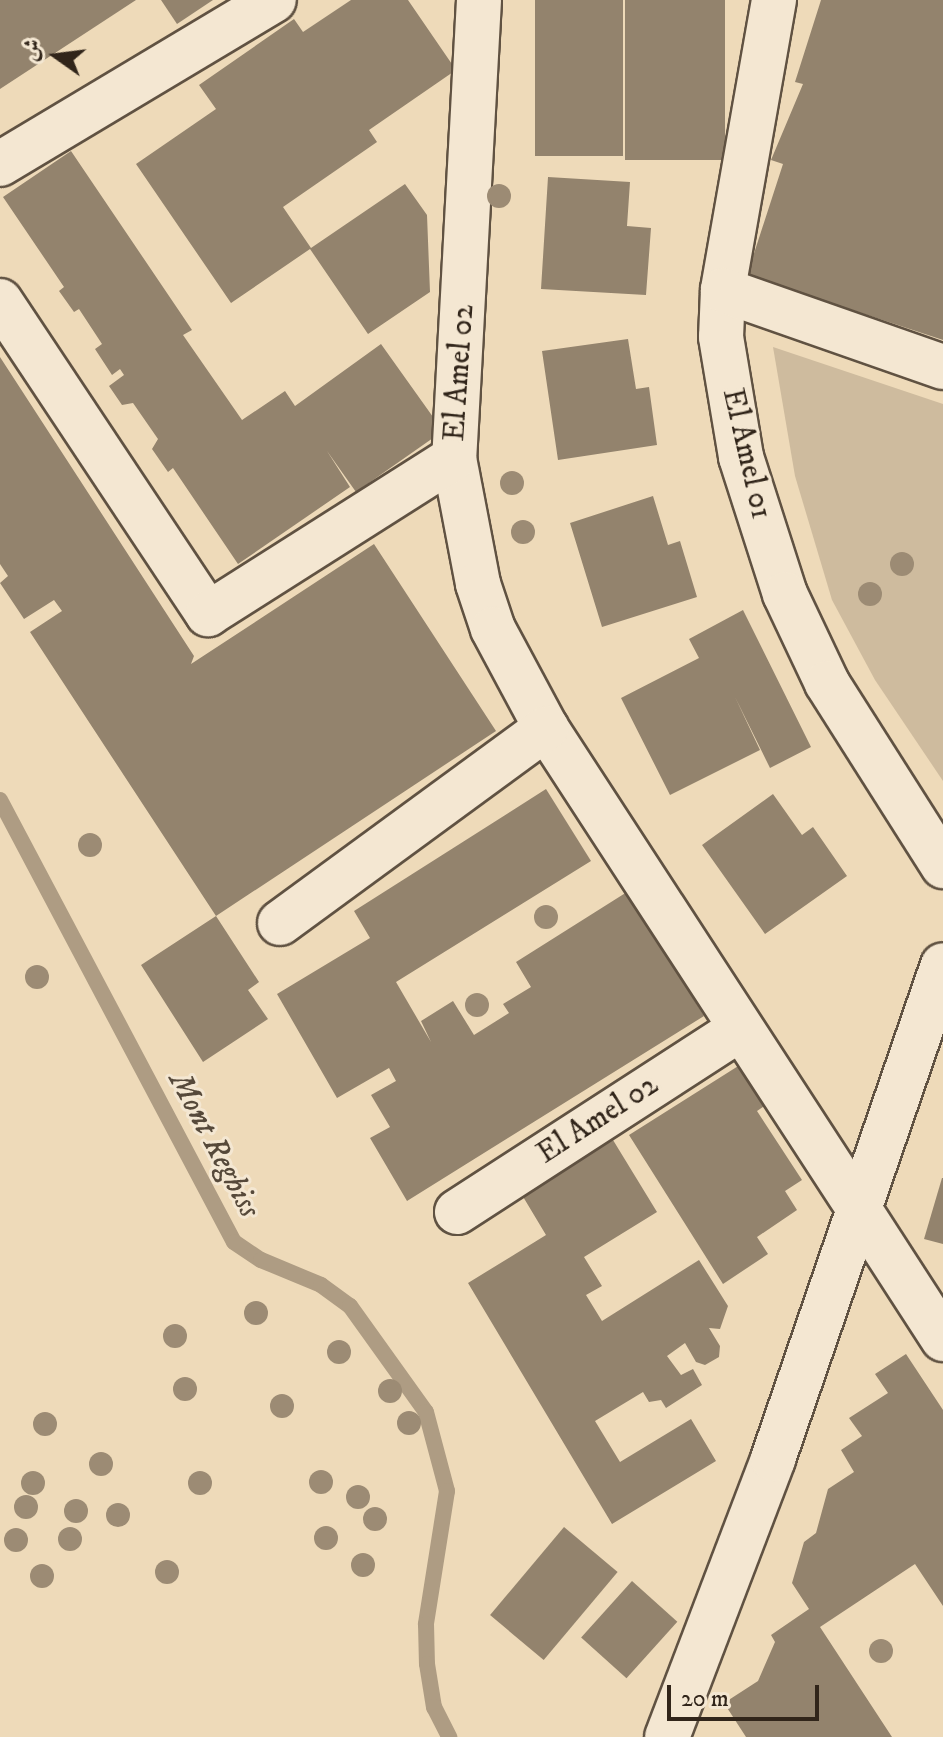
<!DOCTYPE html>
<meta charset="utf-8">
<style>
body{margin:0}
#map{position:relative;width:943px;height:1737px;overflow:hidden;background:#eedab9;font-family:"IM FELL DW Pica",Amiri,serif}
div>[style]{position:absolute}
.green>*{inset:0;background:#cebb9e}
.stream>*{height:16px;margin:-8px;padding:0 8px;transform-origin:8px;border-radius:8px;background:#ae9c83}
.building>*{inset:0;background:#93836d;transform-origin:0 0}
.roads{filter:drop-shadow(2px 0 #605242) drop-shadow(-2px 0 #605242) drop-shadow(0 2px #605242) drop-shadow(0 -2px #605242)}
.minor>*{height:44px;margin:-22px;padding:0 22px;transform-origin:22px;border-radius:22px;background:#f4e7d2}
.tertiary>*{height:44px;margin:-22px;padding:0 22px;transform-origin:22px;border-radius:22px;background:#f4e7d2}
.secondary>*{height:44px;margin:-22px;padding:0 22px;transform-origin:22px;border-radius:22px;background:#f4e7d2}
.trees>*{width:24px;height:24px;margin:-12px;border-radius:50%;background:#9c8b74}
span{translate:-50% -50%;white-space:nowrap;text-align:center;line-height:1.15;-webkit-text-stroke:6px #f4e7d2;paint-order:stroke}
.street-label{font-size:30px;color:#31251a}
.water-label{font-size:32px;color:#56493a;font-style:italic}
.north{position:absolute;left:16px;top:16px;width:80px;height:80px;-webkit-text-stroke:6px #f4e7d2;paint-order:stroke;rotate:284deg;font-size:22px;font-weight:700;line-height:32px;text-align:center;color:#31251a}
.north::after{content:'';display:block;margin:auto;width:28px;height:36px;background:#31251a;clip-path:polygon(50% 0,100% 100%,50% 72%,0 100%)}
.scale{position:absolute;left:667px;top:1685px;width:152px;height:36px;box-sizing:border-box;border:4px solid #31251a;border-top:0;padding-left:10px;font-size:24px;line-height:28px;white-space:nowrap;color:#31251a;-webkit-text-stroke:6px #f4e7d2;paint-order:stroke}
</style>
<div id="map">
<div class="green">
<div style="clip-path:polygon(773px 347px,943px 404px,943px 781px,875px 680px,832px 600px,795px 476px)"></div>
</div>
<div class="stream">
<div style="left:0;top:800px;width:500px;rotate:62.1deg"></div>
<div style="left:234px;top:1242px;width:32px;rotate:34deg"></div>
<div style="left:261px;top:1260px;width:65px;rotate:22.6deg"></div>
<div style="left:321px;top:1285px;width:36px;rotate:36deg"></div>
<div style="left:350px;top:1306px;width:130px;rotate:54.4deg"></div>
<div style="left:426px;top:1412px;width:82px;rotate:75.1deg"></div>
<div style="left:447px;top:1491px;width:135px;rotate:99deg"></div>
<div style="left:426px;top:1624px;width:40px;rotate:88.6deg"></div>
<div style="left:427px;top:1664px;width:44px;rotate:80.8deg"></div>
<div style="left:434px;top:1707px;width:34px;rotate:63deg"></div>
</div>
<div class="building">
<div style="clip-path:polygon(0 0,136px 0,0 89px)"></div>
<div style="clip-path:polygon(161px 0,213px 0,177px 24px)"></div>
<div style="clip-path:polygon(351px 0,408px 0,456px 70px,369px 130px,377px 142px,283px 207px,311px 248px,405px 184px,427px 215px,430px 292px,368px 334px,310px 249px,231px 303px,136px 164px,216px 109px,199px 85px,294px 19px,303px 32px)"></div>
<div style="left:535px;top:0;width:88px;height:156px"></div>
<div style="left:625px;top:0;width:100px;height:160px"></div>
<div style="clip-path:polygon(821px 0,943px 0,943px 340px,747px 275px,783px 164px,771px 160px,803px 84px,795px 82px)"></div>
<div style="clip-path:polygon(71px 151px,192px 330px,183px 335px,242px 420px,285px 391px,295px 406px,381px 344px,443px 431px,356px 492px,327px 451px,350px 487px,238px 564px,173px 468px,168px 472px,152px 449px,158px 439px,133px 403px,122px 405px,109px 386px,124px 375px,120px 369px,112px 375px,95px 349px,102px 344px,79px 309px,74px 312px,59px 291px,64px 287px,3px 197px)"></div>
<div style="clip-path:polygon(548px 177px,630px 182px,627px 226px,651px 228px,646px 295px,541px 289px)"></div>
<div style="clip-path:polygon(628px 339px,636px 389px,649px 387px,657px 445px,558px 460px,542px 351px)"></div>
<div style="clip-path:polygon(0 357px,194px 656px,191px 664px,374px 544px,496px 731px,216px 916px,259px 982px,248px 990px,268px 1019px,203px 1062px,141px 965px,216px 916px,30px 632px,62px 611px,54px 600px,24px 619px,0 583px,8px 576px,0 564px)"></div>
<div style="clip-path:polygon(653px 496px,668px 545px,680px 541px,697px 597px,602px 627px,570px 523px)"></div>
<div style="clip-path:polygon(743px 610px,811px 747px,770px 768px,735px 697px,760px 750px,670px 795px,621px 698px,699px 658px,689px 639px)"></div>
<div style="clip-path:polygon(546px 789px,591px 861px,396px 982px,431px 1042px,421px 1021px,453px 1001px,474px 1035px,509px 1013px,503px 1004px,531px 987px,516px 962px,627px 892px,704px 1016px,407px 1201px,370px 1138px,390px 1127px,371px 1095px,396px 1081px,389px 1068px,337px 1098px,277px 994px,370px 938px,354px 911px)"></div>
<div style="clip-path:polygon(773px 794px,802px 835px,813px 827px,847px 876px,765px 934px,702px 845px)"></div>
<div style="clip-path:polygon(743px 1063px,769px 1103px,757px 1111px,802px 1180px,785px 1191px,797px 1210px,757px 1237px,768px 1254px,723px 1284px,629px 1135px)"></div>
<div style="clip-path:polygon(613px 1140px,657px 1212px,584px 1257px,602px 1286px,586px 1295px,602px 1321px,699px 1260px,728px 1306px,720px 1329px,709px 1328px,720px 1346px,719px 1357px,705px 1365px,696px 1362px,685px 1343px,667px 1356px,681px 1375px,693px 1369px,702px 1385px,666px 1408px,661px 1400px,649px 1402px,643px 1392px,595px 1421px,620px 1462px,691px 1419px,716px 1461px,612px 1524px,468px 1283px,546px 1235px,522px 1195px)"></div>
<div style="clip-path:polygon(942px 1178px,943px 1178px,943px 1244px,924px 1239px)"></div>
<div style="clip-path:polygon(906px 1354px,943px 1410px,943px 1606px,915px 1564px,820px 1627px,892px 1737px,746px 1737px,724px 1703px,758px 1681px,775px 1642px,771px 1635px,809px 1609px,792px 1583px,804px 1542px,816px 1533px,828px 1489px,854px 1472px,841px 1450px,862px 1436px,849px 1418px,888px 1393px,875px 1374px)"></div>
<div style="left:564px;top:1527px;width:70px;height:115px;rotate:40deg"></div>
<div style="left:632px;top:1581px;width:61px;height:76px;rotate:42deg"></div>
</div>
<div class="roads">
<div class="minor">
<div style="left:479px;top:0;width:459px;rotate:93.1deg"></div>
<div style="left:454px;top:458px;width:128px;rotate:79.2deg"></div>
<div style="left:478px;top:584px;width:47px;rotate:71.6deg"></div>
<div style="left:493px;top:629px;width:112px;rotate:61.8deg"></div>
<div style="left:546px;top:728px;width:574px;rotate:56.95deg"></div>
<div style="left:774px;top:0;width:294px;rotate:100deg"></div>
<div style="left:723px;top:290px;width:47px;rotate:92.4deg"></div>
<div style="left:721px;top:337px;width:122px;rotate:80.5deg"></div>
<div style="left:741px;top:457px;width:144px;rotate:72.2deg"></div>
<div style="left:785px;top:594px;width:98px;rotate:64.7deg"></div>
<div style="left:827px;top:683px;width:217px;rotate:57.6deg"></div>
<div style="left:0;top:164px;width:319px;rotate:-30.9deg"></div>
<div style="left:723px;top:290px;width:233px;rotate:19.3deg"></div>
<div style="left:0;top:301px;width:376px;rotate:56.4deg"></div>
<div style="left:208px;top:614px;width:291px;rotate:-32.4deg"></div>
<div style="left:280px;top:923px;width:330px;rotate:-36.2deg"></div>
<div style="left:457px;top:1212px;width:337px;rotate:-32.9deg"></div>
</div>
<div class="tertiary">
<div style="left:859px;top:1209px;width:155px;rotate:57.1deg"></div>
</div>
<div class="secondary">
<div style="left:667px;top:1737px;width:298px;rotate:-69.1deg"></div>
<div style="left:773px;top:1459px;width:522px;rotate:-71.01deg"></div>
</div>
</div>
<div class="trees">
<div style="left:499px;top:196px"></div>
<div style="left:512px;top:483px"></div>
<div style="left:523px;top:532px"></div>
<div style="left:902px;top:564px"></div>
<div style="left:870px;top:594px"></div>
<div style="left:90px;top:845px"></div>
<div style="left:546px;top:917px"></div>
<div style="left:37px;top:977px"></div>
<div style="left:477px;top:1005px"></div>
<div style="left:256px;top:1313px"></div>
<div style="left:175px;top:1336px"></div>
<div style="left:339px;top:1352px"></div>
<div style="left:185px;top:1389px"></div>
<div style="left:390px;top:1391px"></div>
<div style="left:282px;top:1406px"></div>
<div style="left:409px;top:1423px"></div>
<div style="left:45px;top:1424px"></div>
<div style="left:101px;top:1464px"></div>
<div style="left:321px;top:1482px"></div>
<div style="left:33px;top:1483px"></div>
<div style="left:200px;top:1483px"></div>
<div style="left:358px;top:1497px"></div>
<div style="left:26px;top:1507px"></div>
<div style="left:76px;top:1511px"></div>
<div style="left:118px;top:1515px"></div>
<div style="left:375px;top:1519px"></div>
<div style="left:326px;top:1538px"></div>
<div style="left:70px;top:1539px"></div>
<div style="left:16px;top:1540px"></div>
<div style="left:363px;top:1565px"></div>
<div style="left:167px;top:1572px"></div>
<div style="left:42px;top:1576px"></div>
<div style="left:881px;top:1651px"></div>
</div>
<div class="street-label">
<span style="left:460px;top:373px;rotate:-86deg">El Amel 02</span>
<span style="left:746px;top:454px;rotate:77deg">El Amel 01</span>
<span style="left:598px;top:1120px;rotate:-33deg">El Amel 02</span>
</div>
<div class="water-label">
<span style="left:214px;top:1145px;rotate:62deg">Mont Reghiss</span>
</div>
<div class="north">ش</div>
<div class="scale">20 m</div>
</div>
